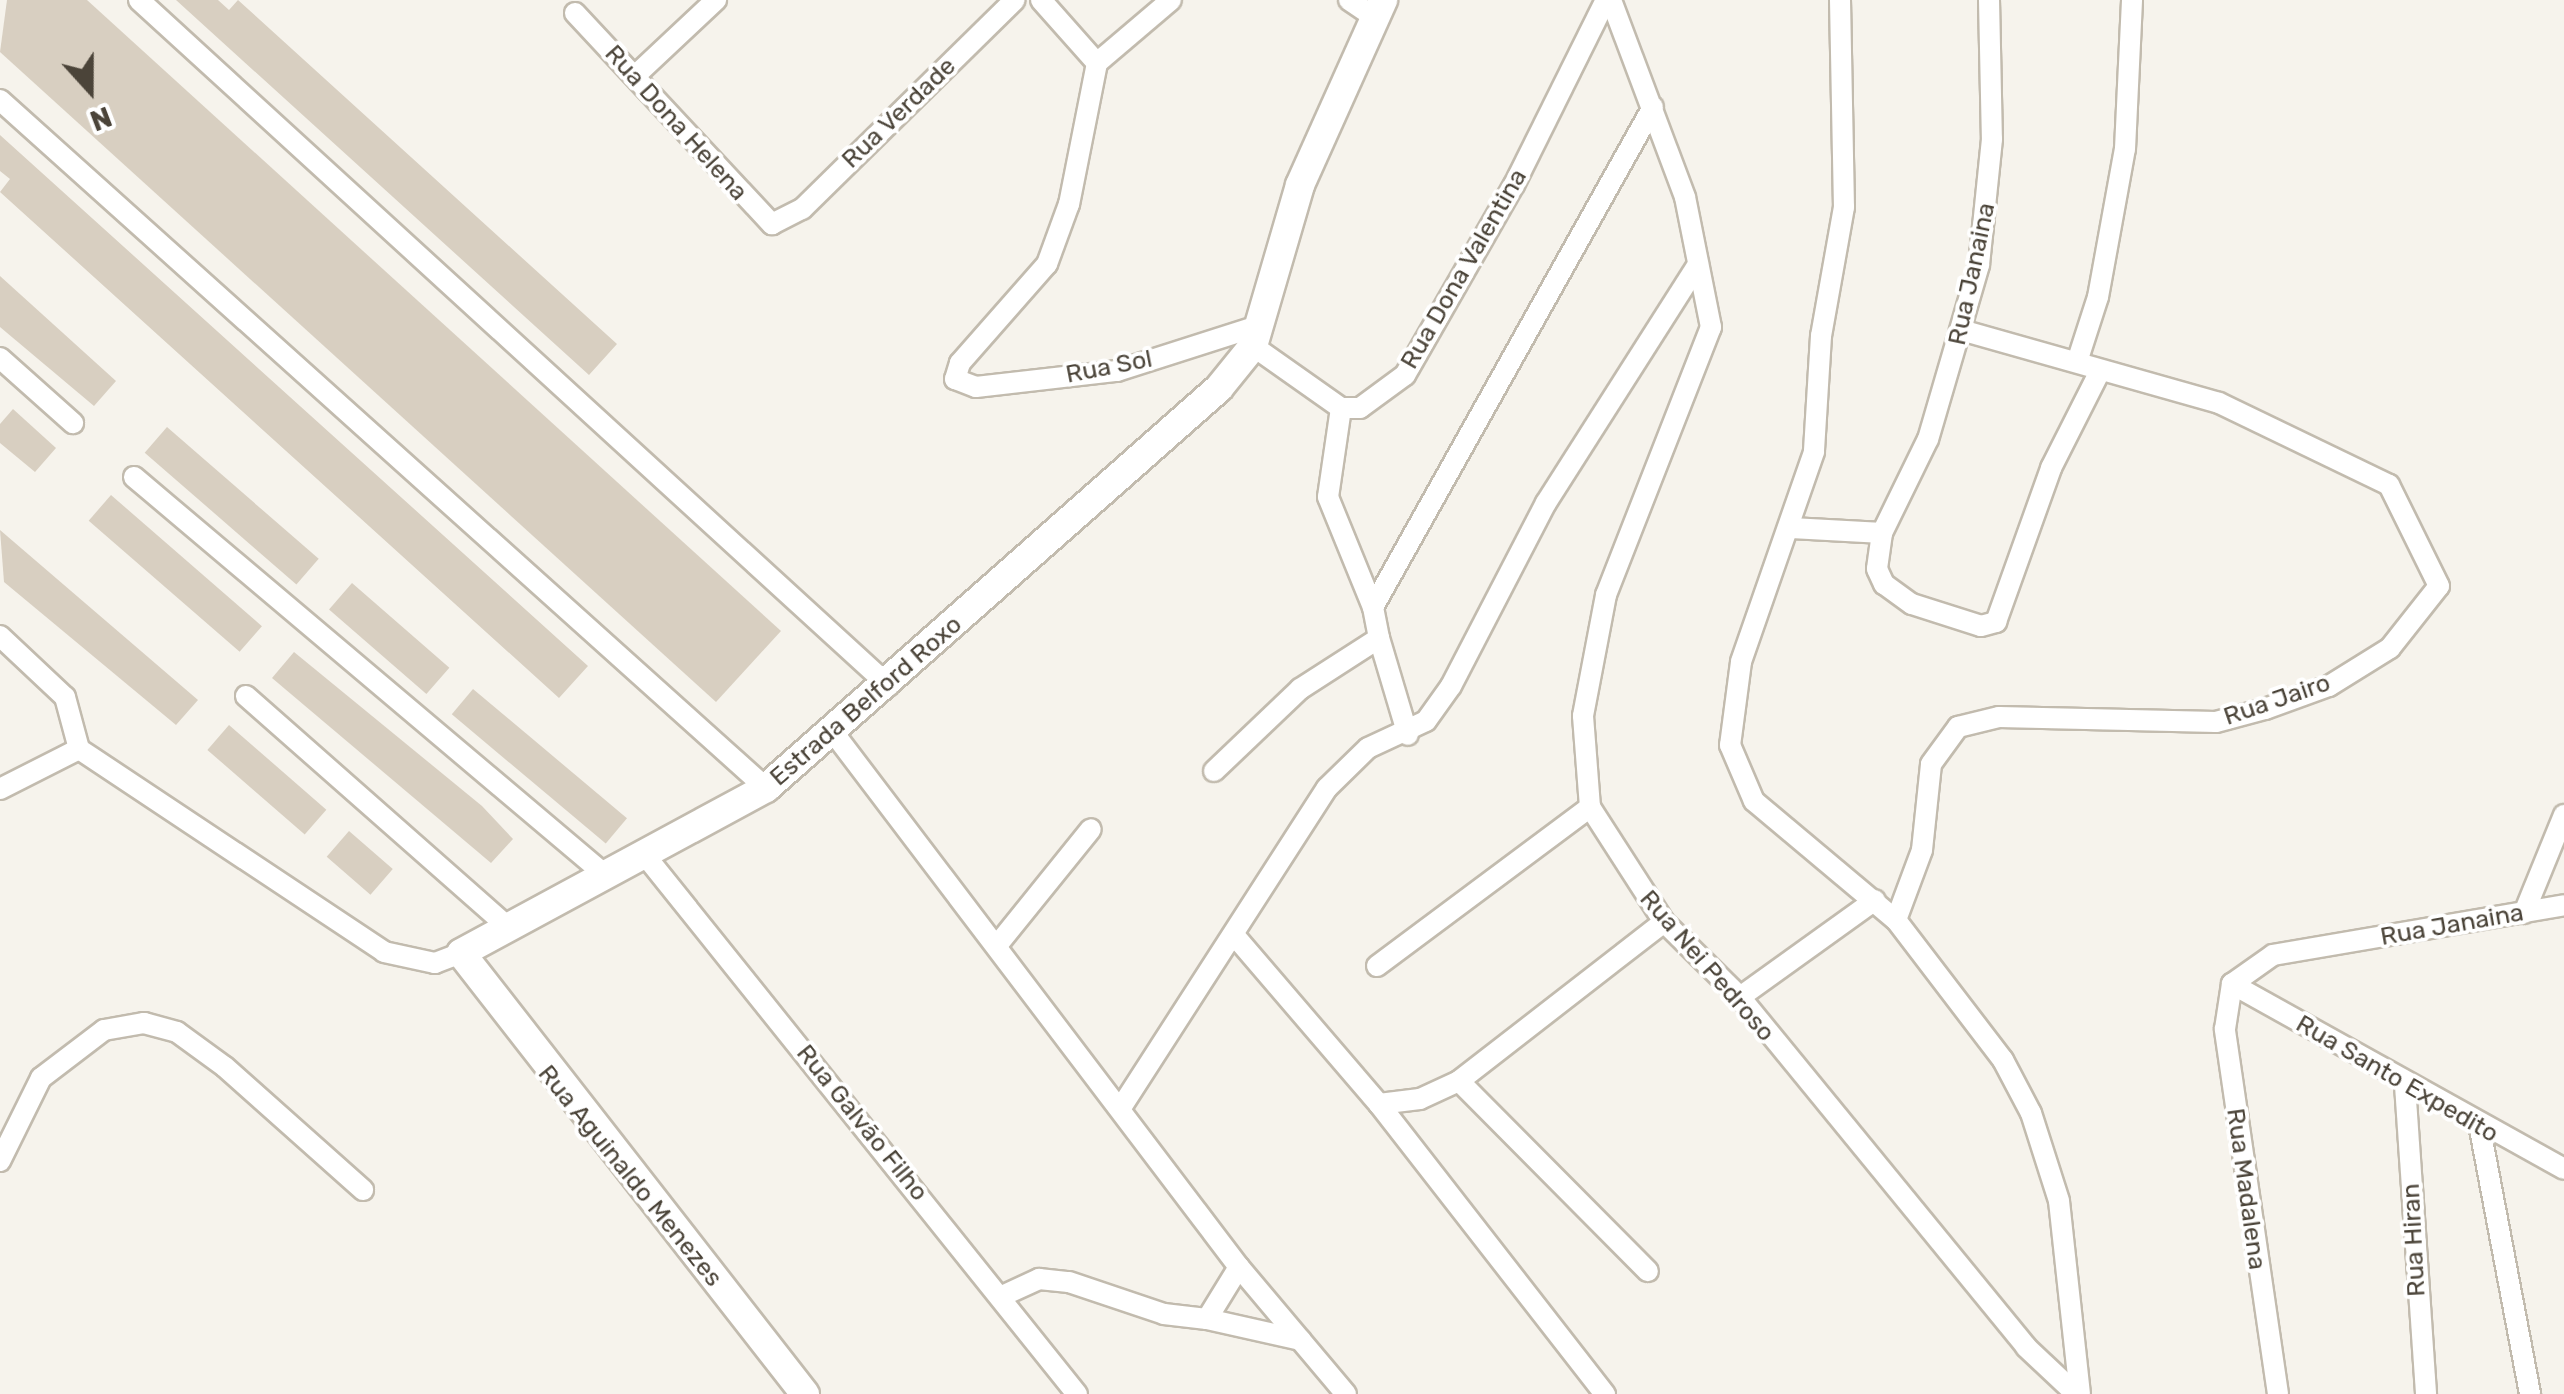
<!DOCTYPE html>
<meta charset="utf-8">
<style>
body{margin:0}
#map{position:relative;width:2564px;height:1394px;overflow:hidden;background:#f6f3ec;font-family:Rubik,sans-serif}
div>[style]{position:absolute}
.building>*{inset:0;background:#d8cfc1;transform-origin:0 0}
.roads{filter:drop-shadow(2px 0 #c2bbae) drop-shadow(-2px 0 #c2bbae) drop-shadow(0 2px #c2bbae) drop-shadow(0 -2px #c2bbae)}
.minor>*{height:20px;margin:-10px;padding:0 10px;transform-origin:10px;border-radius:10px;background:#fff}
.tertiary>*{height:28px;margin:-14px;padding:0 14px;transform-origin:14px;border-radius:14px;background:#fff}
span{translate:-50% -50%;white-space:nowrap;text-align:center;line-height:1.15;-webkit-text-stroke:8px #fff;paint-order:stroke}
.street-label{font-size:25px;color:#4b4439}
.north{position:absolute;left:40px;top:40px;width:100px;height:100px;-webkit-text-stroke:8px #fff;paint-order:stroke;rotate:159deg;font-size:28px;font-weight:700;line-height:40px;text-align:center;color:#4b4439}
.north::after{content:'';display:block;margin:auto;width:35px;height:45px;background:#4b4439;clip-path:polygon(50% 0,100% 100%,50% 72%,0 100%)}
</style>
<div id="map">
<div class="building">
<div style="clip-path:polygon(7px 0,87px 0,781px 631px,716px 702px,0 52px)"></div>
<div style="clip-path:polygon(176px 0,218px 0,229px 10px,238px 0,617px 344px,589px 375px)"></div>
<div style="clip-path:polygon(0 135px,588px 666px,559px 698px,0 192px,10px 179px,0 171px)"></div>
<div style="clip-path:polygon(0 276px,116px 381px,94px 406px,0 327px)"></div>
<div style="clip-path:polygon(13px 409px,56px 448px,35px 472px,0 443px,0 424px)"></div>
<div style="left:167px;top:427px;width:201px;height:34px;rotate:41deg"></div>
<div style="left:111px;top:495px;width:200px;height:34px;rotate:41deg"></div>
<div style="clip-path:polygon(0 530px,198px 700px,176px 725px,4px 582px)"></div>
<div style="left:352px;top:583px;width:129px;height:35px;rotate:41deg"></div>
<div style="clip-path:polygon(294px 652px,482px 806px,513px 839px,491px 863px,272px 678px)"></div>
<div style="left:473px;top:689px;width:201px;height:33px;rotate:40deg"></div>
<div style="left:229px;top:725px;width:129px;height:33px;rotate:41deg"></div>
<div style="left:349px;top:831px;width:58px;height:34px;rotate:41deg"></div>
</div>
<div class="roads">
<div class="minor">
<div style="left:139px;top:0;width:1016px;rotate:42.45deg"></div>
<div style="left:1041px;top:0;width:84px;rotate:48.4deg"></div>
<div style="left:1097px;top:63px;width:144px;rotate:101.2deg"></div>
<div style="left:1069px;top:204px;width:64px;rotate:110.1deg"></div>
<div style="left:1047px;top:264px;width:132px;rotate:131.3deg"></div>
<div style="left:960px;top:363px;width:17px;rotate:107deg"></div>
<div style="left:955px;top:379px;width:22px;rotate:21deg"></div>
<div style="left:976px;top:387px;width:142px;rotate:-6.5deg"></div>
<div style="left:1117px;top:371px;width:151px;rotate:-17.7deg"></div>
<div style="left:1349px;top:0;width:30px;rotate:34deg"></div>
<div style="left:1611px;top:0;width:210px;rotate:69.4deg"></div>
<div style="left:1685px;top:197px;width:133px;rotate:78.7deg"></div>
<div style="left:1711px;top:327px;width:288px;rotate:111.4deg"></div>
<div style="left:1606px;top:595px;width:123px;rotate:100.8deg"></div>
<div style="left:1583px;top:716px;width:91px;rotate:85.6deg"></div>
<div style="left:1590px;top:807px;width:137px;rotate:57.2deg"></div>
<div style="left:1664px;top:922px;width:107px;rotate:44.6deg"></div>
<div style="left:1740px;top:997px;width:452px;rotate:50.7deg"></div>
<div style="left:2026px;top:1347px;width:69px;rotate:43.2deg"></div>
<div style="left:1840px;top:0;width:207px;rotate:88.9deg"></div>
<div style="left:1844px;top:207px;width:131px;rotate:100.1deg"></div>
<div style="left:1821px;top:336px;width:116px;rotate:93.5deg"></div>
<div style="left:1814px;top:452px;width:222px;rotate:109.2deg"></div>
<div style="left:1741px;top:662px;width:84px;rotate:97.5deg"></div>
<div style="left:1730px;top:745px;width:61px;rotate:66.8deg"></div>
<div style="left:1754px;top:801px;width:185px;rotate:40deg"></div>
<div style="left:1896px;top:920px;width:176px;rotate:52.6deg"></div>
<div style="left:2003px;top:1060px;width:60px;rotate:62.2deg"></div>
<div style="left:2031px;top:1113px;width:92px;rotate:72.3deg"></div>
<div style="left:2059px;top:1201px;width:194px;rotate:83.8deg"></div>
<div style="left:1989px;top:0;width:139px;rotate:88.8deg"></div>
<div style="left:1992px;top:139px;width:127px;rotate:95.9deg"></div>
<div style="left:1979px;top:265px;width:181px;rotate:106.3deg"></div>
<div style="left:1928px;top:439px;width:105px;rotate:116.1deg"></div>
<div style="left:1882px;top:533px;width:36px;rotate:98deg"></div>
<div style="left:1877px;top:569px;width:17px;rotate:65deg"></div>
<div style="left:1884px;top:584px;width:34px;rotate:36deg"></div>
<div style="left:1912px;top:604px;width:72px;rotate:17.7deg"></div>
<div style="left:1981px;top:626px;width:16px;rotate:-15deg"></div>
<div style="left:1996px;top:622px;width:164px;rotate:-70.3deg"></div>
<div style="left:2051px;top:468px;width:109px;rotate:-63.2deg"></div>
<div style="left:575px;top:13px;width:289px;rotate:47deg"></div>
<div style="left:772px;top:224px;width:34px;rotate:-27deg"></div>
<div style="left:802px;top:209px;width:298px;rotate:-44.5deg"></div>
<div style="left:1097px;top:63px;width:97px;rotate:-40.4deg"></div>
<div style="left:636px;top:75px;width:110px;rotate:-43.2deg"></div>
<div style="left:0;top:100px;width:1030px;rotate:41.93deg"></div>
<div style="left:1253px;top:346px;width:108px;rotate:35.2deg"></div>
<div style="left:1341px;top:408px;width:19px"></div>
<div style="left:1360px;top:408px;width:56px;rotate:-36.3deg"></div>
<div style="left:1405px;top:375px;width:219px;rotate:-60.2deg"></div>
<div style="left:1514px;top:185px;width:207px;rotate:-63.6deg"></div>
<div style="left:0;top:358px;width:98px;rotate:41.7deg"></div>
<div style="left:2077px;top:362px;width:68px;rotate:-72.1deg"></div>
<div style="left:2098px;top:297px;width:150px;rotate:-79.7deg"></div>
<div style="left:2125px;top:149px;width:149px;rotate:-87.3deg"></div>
<div style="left:1341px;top:408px;width:90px;rotate:98.3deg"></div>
<div style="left:1328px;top:497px;width:119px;rotate:67.8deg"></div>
<div style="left:134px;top:477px;width:614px;rotate:40.18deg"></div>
<div style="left:1792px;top:528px;width:90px;rotate:3.2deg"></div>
<div style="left:0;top:636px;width:89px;rotate:43.2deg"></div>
<div style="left:65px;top:697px;width:54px;rotate:74.9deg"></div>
<div style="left:1379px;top:638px;width:101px;rotate:73.4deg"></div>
<div style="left:246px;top:696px;width:348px;rotate:41.4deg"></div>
<div style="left:833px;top:732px;width:672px;rotate:52.81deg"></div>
<div style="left:1239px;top:1267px;width:166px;rotate:49.9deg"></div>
<div style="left:1214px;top:771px;width:119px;rotate:-43.6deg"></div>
<div style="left:1300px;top:689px;width:94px;rotate:-32.8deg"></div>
<div style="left:1379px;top:638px;width:32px;rotate:-101deg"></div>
<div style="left:1373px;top:607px;width:573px;rotate:-60.75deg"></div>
<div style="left:0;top:789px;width:89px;rotate:-26.9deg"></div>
<div style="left:79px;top:749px;width:366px;rotate:33.6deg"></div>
<div style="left:384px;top:952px;width:52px;rotate:12.2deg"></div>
<div style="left:435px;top:963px;width:28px;rotate:-21deg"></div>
<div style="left:644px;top:854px;width:692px;rotate:51.28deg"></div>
<div style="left:2524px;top:913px;width:106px;rotate:-67.8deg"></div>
<div style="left:1896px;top:920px;width:75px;rotate:-69.6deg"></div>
<div style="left:1922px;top:850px;width:86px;rotate:-84deg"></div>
<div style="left:1931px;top:764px;width:46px;rotate:-53.9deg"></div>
<div style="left:1958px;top:727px;width:42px;rotate:-13.7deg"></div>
<div style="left:1999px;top:717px;width:217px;rotate:1.3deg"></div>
<div style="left:2216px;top:722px;width:51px;rotate:-14.9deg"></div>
<div style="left:2265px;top:709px;width:68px;rotate:-19.8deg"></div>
<div style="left:2329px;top:686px;width:72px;rotate:-31.9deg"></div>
<div style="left:2390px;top:648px;width:79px;rotate:-51.7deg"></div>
<div style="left:2439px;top:586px;width:113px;rotate:-116.3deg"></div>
<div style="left:2389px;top:485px;width:189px;rotate:-154.2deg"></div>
<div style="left:2219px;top:403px;width:264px;rotate:-164.2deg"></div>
<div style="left:1234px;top:935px;width:223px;rotate:49.4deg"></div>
<div style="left:1379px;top:1104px;width:41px;rotate:-7deg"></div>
<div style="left:1420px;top:1099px;width:43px;rotate:-24.8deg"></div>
<div style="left:1459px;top:1081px;width:259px;rotate:-37.8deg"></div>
<div style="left:999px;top:943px;width:146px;rotate:-51.1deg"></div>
<div style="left:1377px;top:966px;width:266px;rotate:-36.7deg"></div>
<div style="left:2232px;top:984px;width:380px;rotate:29.1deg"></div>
<div style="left:1740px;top:997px;width:166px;rotate:-35.7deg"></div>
<div style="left:1459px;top:1081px;width:268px;rotate:45.2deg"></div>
<div style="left:2405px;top:1085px;width:310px;rotate:86.1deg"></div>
<div style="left:1379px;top:1104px;width:368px;rotate:52.1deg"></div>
<div style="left:1122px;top:1106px;width:378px;rotate:-57.2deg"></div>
<div style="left:1327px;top:788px;width:57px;rotate:-44.3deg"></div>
<div style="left:1368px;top:748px;width:64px;rotate:-25deg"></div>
<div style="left:1426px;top:721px;width:43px;rotate:-54.5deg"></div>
<div style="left:1451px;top:686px;width:206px;rotate:-62.6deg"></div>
<div style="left:1546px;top:503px;width:283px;rotate:-57.5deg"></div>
<div style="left:2480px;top:1129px;width:270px;rotate:79.3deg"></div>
<div style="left:0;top:1161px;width:93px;rotate:-63.7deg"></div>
<div style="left:41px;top:1078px;width:79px;rotate:-37.3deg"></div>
<div style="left:104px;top:1030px;width:41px;rotate:-9.9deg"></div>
<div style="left:144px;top:1023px;width:34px;rotate:15deg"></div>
<div style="left:177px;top:1032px;width:59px;rotate:36.1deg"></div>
<div style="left:225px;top:1067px;width:185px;rotate:41.7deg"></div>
<div style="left:1002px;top:1296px;width:41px;rotate:-24.7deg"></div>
<div style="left:1039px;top:1279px;width:30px;rotate:6deg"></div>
<div style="left:1069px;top:1282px;width:100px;rotate:18.6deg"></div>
<div style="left:1164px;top:1314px;width:43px;rotate:6.6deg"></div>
<div style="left:1207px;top:1319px;width:61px;rotate:-58.4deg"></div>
<div style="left:1207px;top:1319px;width:96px;rotate:12.6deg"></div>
<div style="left:2278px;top:1394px;width:369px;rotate:-98.3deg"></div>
<div style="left:2225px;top:1029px;width:46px;rotate:-81.2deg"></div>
<div style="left:2232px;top:984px;width:50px;rotate:-35.3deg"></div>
<div style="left:2273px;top:955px;width:295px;rotate:-9.7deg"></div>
</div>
<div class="tertiary">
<div style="left:805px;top:1394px;width:559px;rotate:-127.96deg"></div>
<div style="left:461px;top:953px;width:347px;rotate:-28.4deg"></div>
<div style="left:766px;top:788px;width:604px;rotate:-41.44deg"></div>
<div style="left:1219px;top:388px;width:54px;rotate:-51deg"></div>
<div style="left:1253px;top:346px;width:168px;rotate:-73.7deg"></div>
<div style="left:1300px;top:185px;width:203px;rotate:-65.8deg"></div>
</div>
</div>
<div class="street-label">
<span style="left:899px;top:113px;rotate:-44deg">Rua Verdade</span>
<span style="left:676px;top:123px;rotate:48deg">Rua Dona Helena</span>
<span style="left:1464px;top:269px;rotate:-60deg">Rua Dona Valentina</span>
<span style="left:1972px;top:274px;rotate:-78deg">Rua Janaina</span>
<span style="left:1109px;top:367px;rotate:-11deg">Rua Sol</span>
<span style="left:2277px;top:700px;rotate:-19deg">Rua Jairo</span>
<span style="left:866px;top:701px;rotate:-41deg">Estrada Belford Roxo</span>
<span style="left:2452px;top:925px;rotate:-10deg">Rua Janaina</span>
<span style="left:1707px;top:966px;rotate:49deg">Rua Nei Pedroso</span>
<span style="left:2397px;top:1079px;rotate:30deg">Rua Santo Expedito</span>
<span style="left:862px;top:1123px;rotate:51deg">Rua Galvão Filho</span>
<span style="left:630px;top:1176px;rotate:51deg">Rua Aguinaldo Menezes</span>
<span style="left:2246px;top:1189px;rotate:82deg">Rua Madalena</span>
<span style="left:2414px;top:1240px;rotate:-93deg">Rua Hiran</span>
</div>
<div class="north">N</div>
</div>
